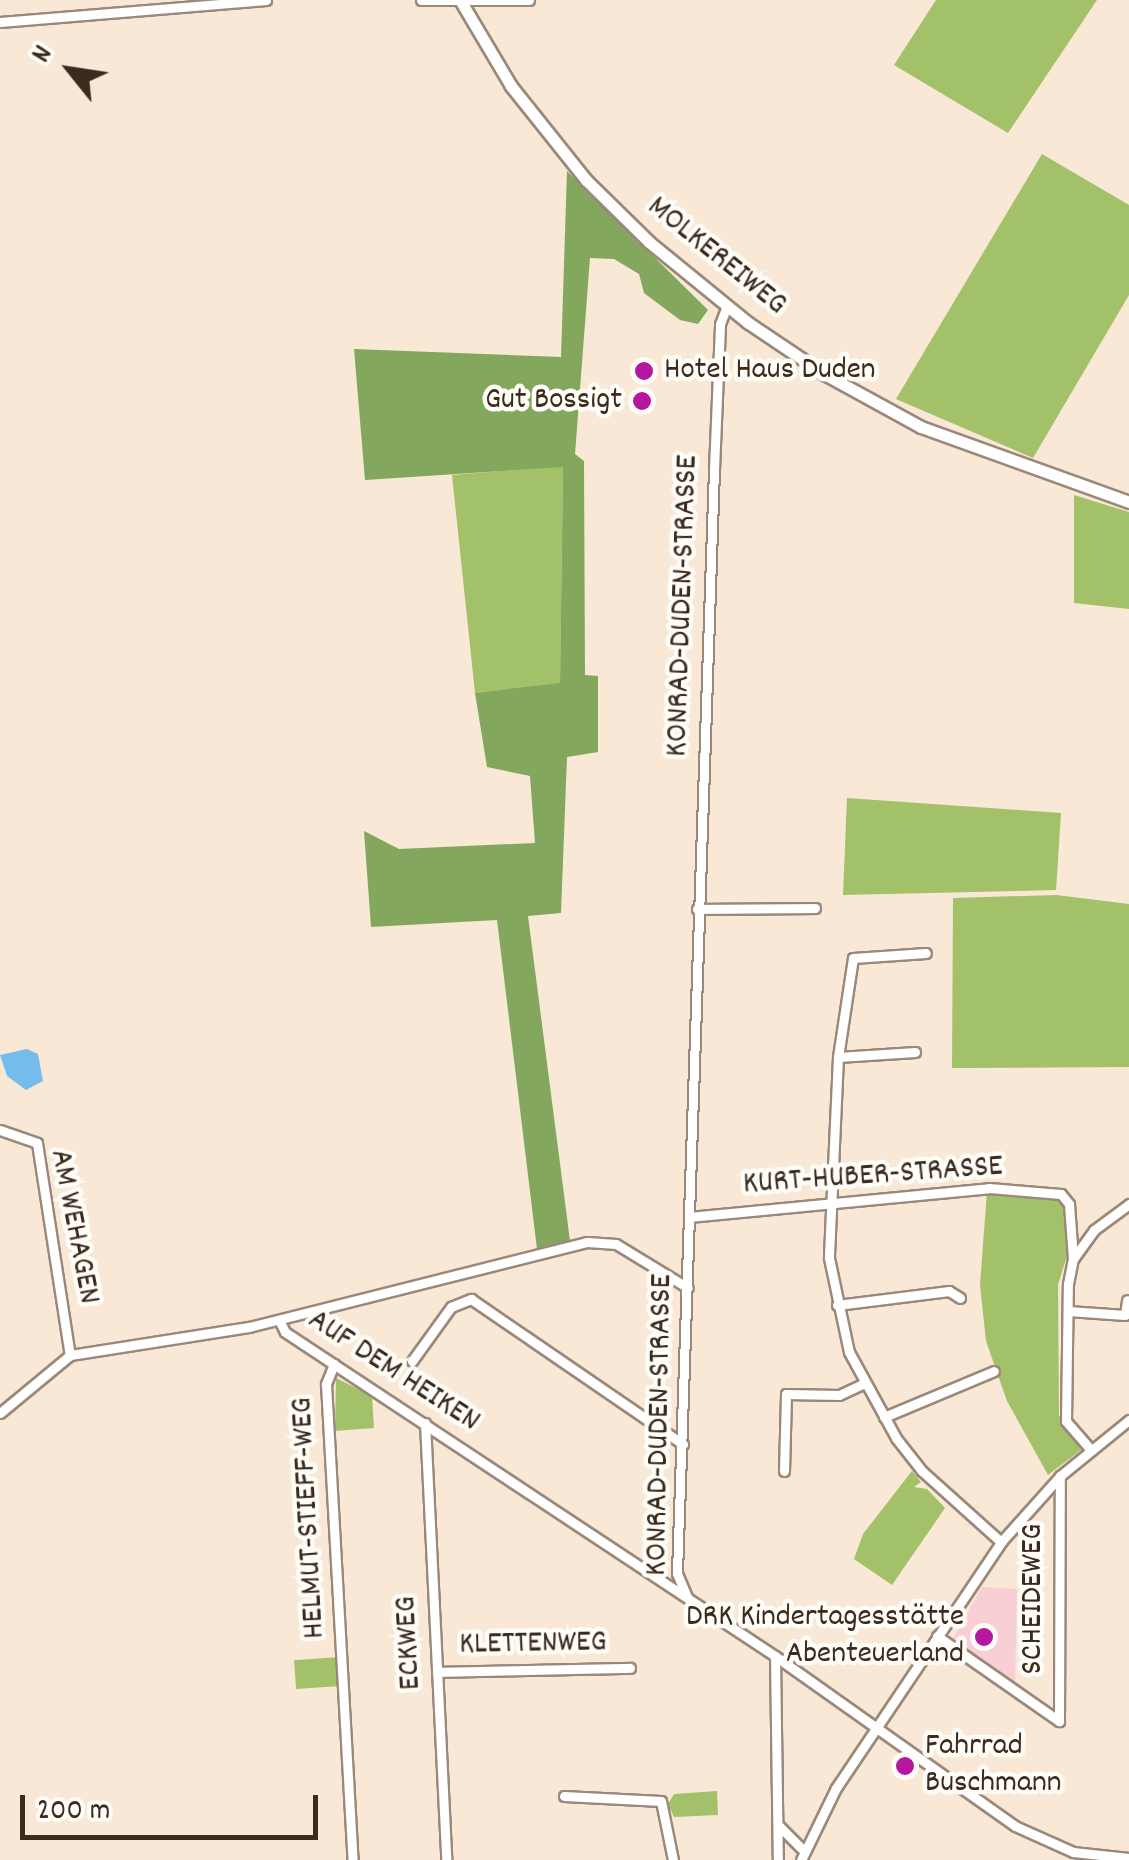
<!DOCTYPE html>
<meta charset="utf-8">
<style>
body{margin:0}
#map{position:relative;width:1129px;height:1860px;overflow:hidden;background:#f8e8d5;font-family:Dekko,sans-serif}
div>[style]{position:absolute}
.built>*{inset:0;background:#f7cfd4}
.green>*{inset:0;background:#a3c169;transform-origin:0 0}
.forest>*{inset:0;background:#82a75d}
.water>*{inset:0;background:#73bceb}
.roads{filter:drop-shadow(2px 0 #9a897a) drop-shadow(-2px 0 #9a897a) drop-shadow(0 2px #9a897a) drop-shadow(0 -2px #9a897a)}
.minor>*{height:9px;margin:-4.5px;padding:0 4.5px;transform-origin:4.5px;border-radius:4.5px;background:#fff}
.secondary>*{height:11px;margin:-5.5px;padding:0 5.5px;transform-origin:5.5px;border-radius:5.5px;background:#fff}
.dots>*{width:28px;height:28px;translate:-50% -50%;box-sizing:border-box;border:5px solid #fdfcf7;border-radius:50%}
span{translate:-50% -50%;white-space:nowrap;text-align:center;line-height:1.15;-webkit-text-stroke:9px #fdfcf7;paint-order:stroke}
.street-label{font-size:32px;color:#3b2a1e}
.poi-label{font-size:32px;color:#3b2a1e}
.left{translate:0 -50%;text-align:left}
.right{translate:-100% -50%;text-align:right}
.north{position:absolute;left:20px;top:20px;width:100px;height:100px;-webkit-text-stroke:8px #fdfcf7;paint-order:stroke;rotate:300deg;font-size:28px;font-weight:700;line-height:40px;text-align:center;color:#3b2a1e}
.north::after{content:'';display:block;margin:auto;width:35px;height:45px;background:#3b2a1e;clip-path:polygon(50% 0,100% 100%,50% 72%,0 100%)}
.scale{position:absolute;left:20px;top:1795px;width:298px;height:45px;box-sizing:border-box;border:5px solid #3b2a1e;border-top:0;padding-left:12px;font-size:30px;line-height:35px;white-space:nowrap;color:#3b2a1e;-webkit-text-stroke:8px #fdfcf7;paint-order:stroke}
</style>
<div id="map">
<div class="built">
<div style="clip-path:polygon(982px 1587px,1017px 1589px,1015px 1684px,952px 1640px)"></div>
</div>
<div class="green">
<div style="clip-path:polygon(936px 0,1097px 0,1008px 133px,894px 65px)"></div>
<div style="clip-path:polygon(1042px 154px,1129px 205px,1129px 295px,1033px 458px,896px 399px)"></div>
<div style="clip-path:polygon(563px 466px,560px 684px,475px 693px,452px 475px)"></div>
<div style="clip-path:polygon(1074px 495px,1129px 512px,1129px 609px,1074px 603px)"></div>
<div style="clip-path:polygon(847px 798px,1061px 813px,1056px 890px,843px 895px)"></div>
<div style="clip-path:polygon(1056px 895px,1129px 904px,1129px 1067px,952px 1068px,953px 898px)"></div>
<div style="clip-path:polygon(987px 1191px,1057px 1198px,1067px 1210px,1069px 1249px,1058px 1285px,1059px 1415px,1081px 1450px,1048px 1475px,1007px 1401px,986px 1341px,980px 1285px)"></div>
<div style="clip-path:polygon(336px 1378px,372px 1396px,374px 1428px,335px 1431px)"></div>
<div style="clip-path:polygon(912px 1471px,921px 1482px,914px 1487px,927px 1489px,945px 1508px,892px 1585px,854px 1559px,863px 1534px)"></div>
<div style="left:339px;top:1657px;width:29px;height:45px;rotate:86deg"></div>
<div style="clip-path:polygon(717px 1791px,718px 1815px,674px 1817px,668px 1804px,674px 1794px)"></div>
</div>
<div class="forest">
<div style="clip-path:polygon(567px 171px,708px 310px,698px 324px,680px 320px,644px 293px,639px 274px,614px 259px,590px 258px,575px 454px,584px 461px,585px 675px,598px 676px,598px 752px,567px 757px,561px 913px,528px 916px,570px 1241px,537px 1249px,497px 920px,371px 927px,364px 831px,399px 849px,535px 843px,530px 776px,487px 767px,475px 693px,560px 683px,563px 467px,365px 480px,354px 349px,561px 357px)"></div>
</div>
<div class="water">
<div style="clip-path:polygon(27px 1049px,38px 1054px,43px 1081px,26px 1090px,7px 1076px,0 1055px)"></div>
</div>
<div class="roads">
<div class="minor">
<div style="left:421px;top:0;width:108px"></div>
<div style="left:0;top:22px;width:267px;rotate:-4.7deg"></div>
<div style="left:697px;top:909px;width:118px;rotate:-0.5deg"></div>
<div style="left:915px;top:1052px;width:77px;rotate:176.3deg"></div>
<div style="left:838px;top:1057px;width:100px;rotate:-81.4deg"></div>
<div style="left:853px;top:958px;width:73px;rotate:-3.9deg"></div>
<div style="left:838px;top:1057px;width:201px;rotate:92.6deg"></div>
<div style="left:829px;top:1258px;width:96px;rotate:78deg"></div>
<div style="left:849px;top:1352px;width:98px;rotate:61.3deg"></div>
<div style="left:896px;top:1438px;width:42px;rotate:51.8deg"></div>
<div style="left:922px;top:1471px;width:106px;rotate:41.9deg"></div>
<div style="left:0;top:1130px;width:39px;rotate:19deg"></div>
<div style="left:37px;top:1143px;width:215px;rotate:81.2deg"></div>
<div style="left:689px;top:1217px;width:301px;rotate:-5.5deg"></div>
<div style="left:989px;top:1188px;width:72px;rotate:4.8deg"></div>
<div style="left:1061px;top:1194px;width:13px;rotate:51deg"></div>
<div style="left:1069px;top:1204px;width:55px;rotate:85.8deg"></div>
<div style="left:837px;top:1305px;width:113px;rotate:-7.1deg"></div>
<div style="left:949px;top:1291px;width:13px;rotate:32deg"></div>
<div style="left:1068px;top:1311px;width:57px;rotate:4deg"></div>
<div style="left:1125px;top:1315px;width:15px;rotate:-82deg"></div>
<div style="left:279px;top:1320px;width:13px;rotate:63deg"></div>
<div style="left:285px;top:1332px;width:587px;rotate:33.47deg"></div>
<div style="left:775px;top:1656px;width:294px;rotate:35.3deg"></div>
<div style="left:1015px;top:1826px;width:64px;rotate:24.1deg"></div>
<div style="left:1073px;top:1852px;width:56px;rotate:6.1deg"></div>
<div style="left:412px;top:1361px;width:67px;rotate:-54.2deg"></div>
<div style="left:451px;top:1307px;width:22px;rotate:-22deg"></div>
<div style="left:471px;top:1299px;width:257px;rotate:34.4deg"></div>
<div style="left:334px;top:1364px;width:22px;rotate:112deg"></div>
<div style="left:326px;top:1384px;width:477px;rotate:86.8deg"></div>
<div style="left:0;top:1413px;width:91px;rotate:-39.6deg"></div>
<div style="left:70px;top:1355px;width:181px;rotate:-8.9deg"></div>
<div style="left:249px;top:1327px;width:349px;rotate:-14.1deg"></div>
<div style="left:587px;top:1242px;width:29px;rotate:4deg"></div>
<div style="left:616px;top:1244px;width:84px;rotate:31.4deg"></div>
<div style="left:884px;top:1417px;width:119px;rotate:-22.7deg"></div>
<div style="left:425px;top:1423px;width:438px;rotate:87.2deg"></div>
<div style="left:1091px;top:1450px;width:38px;rotate:-131deg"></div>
<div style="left:1066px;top:1421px;width:137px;rotate:-89.2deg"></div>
<div style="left:1068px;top:1284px;width:25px;rotate:-79deg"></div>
<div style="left:1073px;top:1259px;width:36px;rotate:-54deg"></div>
<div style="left:1094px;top:1230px;width:44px;rotate:-36.6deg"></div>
<div style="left:784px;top:1471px;width:77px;rotate:-88.5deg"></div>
<div style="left:786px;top:1394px;width:53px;rotate:1.1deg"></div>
<div style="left:839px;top:1395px;width:29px;rotate:-25deg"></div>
<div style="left:687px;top:1597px;width:26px;rotate:-113deg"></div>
<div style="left:677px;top:1573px;width:1105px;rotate:-88.08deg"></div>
<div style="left:714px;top:469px;width:145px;rotate:-87.6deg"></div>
<div style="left:720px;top:324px;width:19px;rotate:-69deg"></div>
<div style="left:937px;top:1636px;width:149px;rotate:34.9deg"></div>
<div style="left:775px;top:1656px;width:204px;rotate:89.2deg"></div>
<div style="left:437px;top:1672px;width:193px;rotate:-1.2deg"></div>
<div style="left:1059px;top:1721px;width:245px;rotate:-89.8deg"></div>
<div style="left:564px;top:1796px;width:97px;rotate:3deg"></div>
<div style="left:661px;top:1801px;width:60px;rotate:78.5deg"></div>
<div style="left:778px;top:1825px;width:37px;rotate:45deg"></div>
<div style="left:801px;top:1860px;width:80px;rotate:-64.1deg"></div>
<div style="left:836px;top:1788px;width:296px;rotate:-56.1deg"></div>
<div style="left:1001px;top:1542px;width:89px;rotate:-48.2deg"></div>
<div style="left:1060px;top:1476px;width:89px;rotate:-39.1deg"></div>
</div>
<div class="secondary">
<div style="left:460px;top:0;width:100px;rotate:59.3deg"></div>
<div style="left:511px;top:86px;width:120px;rotate:51.4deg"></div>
<div style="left:586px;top:180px;width:88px;rotate:44.5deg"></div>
<div style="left:649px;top:242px;width:127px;rotate:39.2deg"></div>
<div style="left:747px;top:322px;width:95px;rotate:33.9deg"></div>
<div style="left:826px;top:375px;width:108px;rotate:28.7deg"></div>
<div style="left:921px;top:427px;width:221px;rotate:19.8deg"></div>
</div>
</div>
<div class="dots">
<div style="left:644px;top:371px;background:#b5179e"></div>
<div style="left:642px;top:401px;background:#b5179e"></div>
<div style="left:984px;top:1637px;background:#b5179e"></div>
<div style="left:905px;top:1766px;background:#b5179e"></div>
</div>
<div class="street-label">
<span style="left:716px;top:257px;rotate:39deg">MOLKEREIWEG</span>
<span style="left:684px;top:606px;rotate:-88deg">KONRAD-DUDEN-STRASSE</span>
<span style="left:873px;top:1177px;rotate:-4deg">KURT-HUBER-STRASSE</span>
<span style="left:73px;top:1227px;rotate:79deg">AM WEHAGEN</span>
<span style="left:393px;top:1372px;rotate:33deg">AUF DEM HEIKEN</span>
<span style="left:661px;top:1425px;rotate:-89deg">KONRAD-DUDEN-STRASSE</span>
<span style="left:310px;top:1518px;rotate:-93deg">HELMUT-STIEFF-WEG</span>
<span style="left:1034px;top:1599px;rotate:-90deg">SCHEIDEWEG</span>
<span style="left:410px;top:1643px;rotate:-93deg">ECKWEG</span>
<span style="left:533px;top:1645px;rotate:-1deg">KLETTENWEG</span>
</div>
<div class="poi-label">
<span class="left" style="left:664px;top:371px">Hotel Haus Duden</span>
<span class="right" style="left:622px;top:401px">Gut Bossigt</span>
<span class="right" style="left:964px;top:1637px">DRK Kindertagesstätte<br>Abenteuerland</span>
<span class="left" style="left:925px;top:1766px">Fahrrad<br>Buschmann</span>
</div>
<div class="north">N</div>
<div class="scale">200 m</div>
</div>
